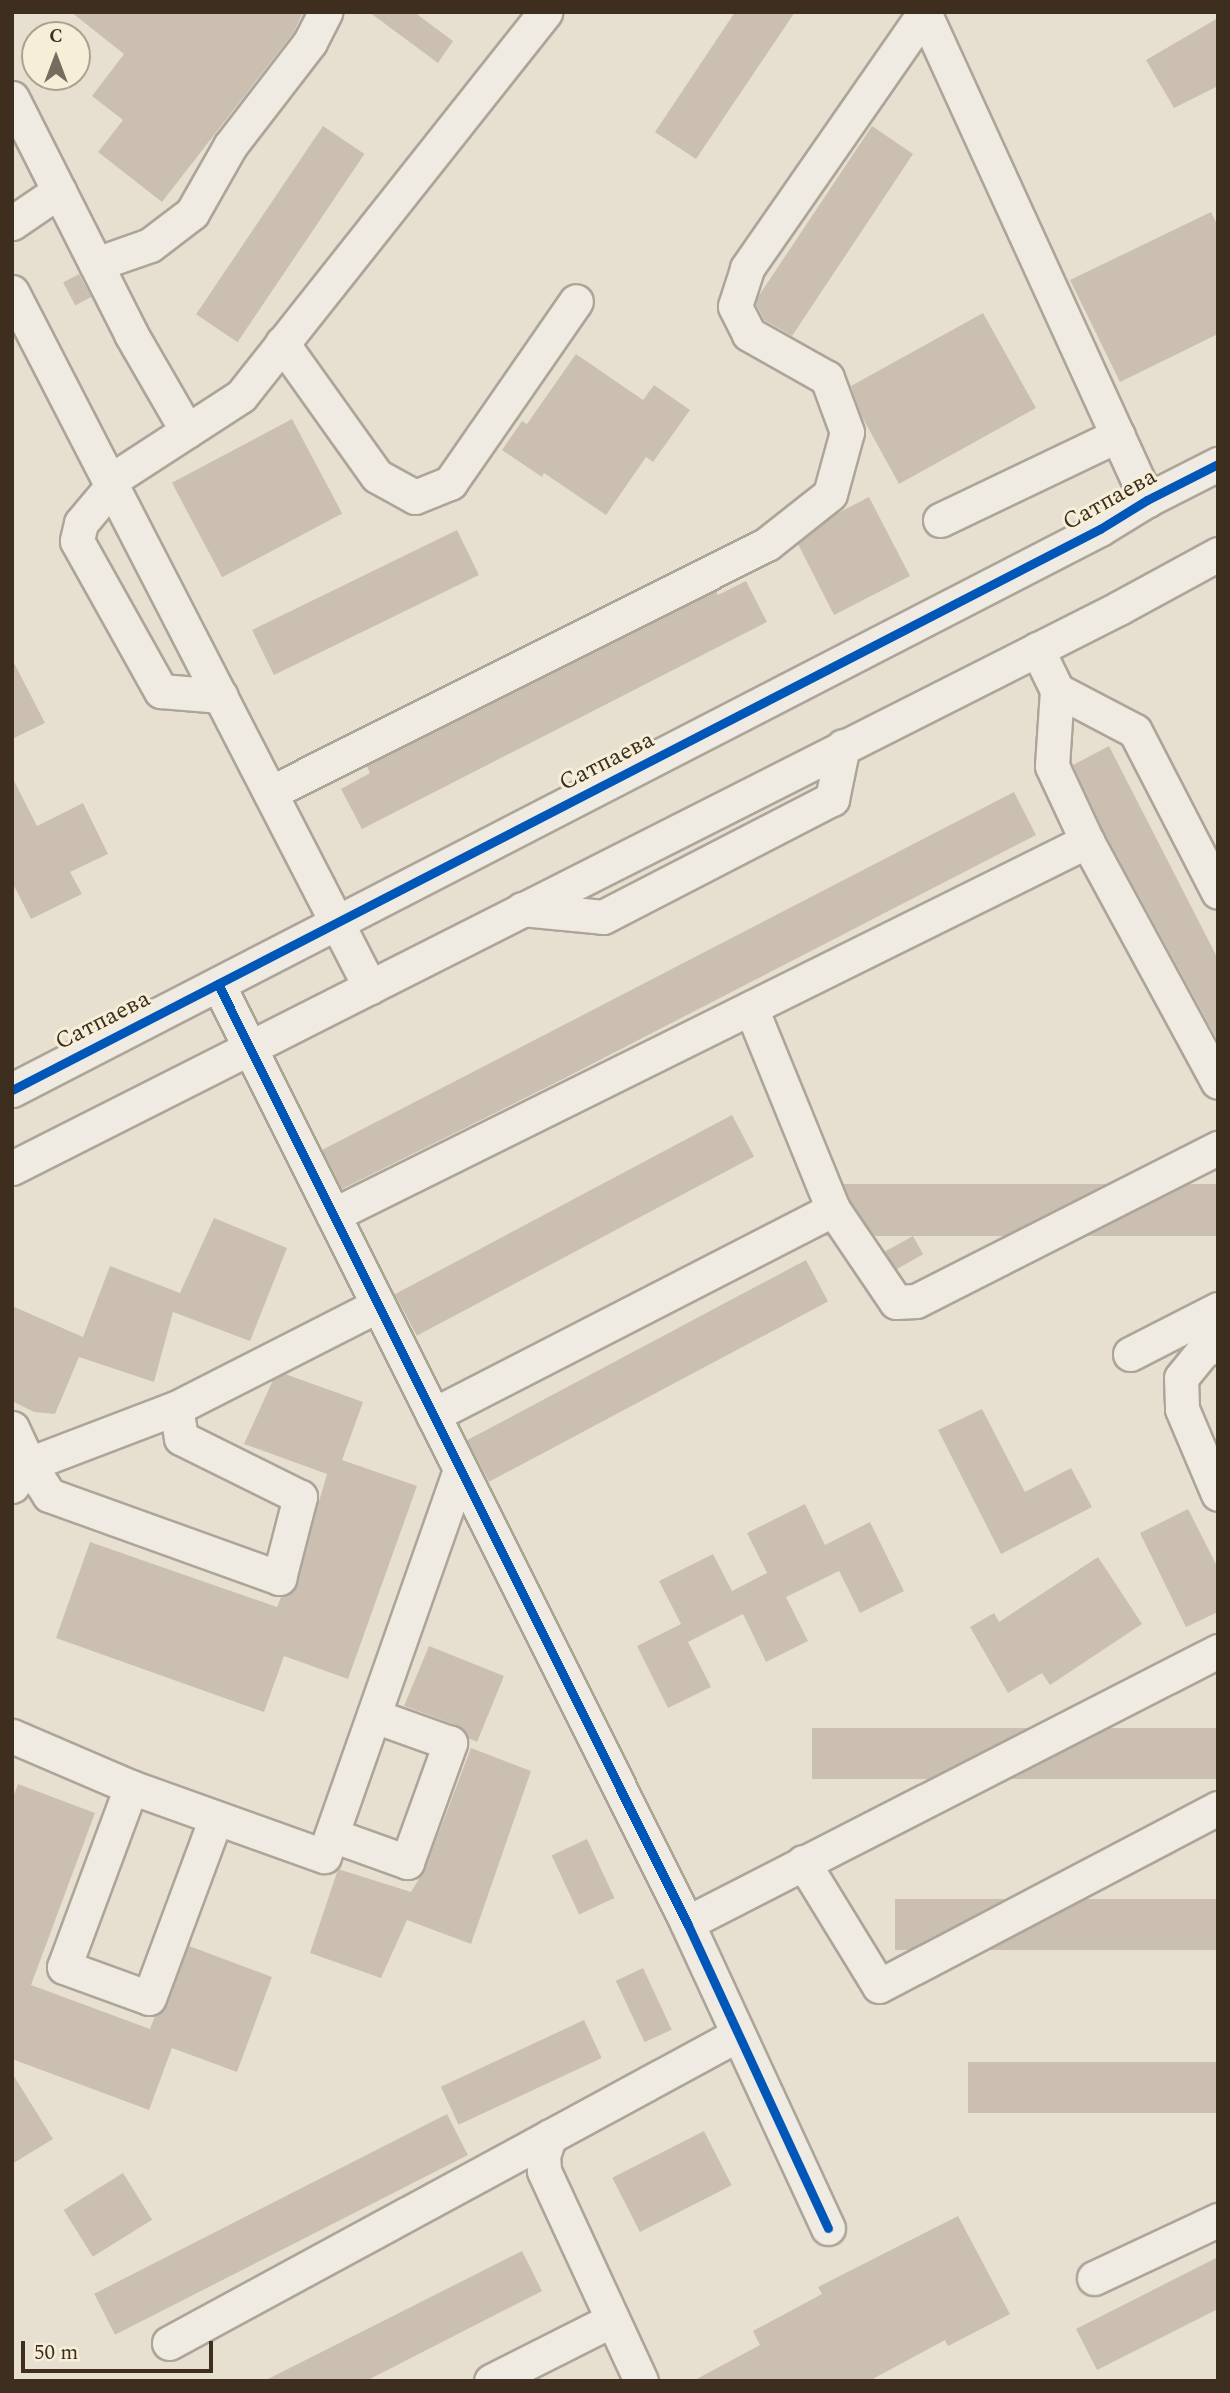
<!DOCTYPE html>
<meta charset="utf-8">
<style>
body{margin:0}
#map{position:relative;width:1230px;height:2393px;overflow:hidden;background:#e7e0d1;font-family:Spectral,serif}
div>[style]{position:absolute}
.building>*{inset:0;background:#cbbfb2;transform-origin:0 0}
.roads{filter:drop-shadow(2px 0 #ada599) drop-shadow(-2px 0 #ada599) drop-shadow(0 2px #ada599) drop-shadow(0 -2px #ada599)}
.minor>*{height:33px;margin:-16.5px;padding:0 16.5px;transform-origin:16.5px;border-radius:16.5px;background:#efebe3}
.cycleway>*{height:9px;margin:-4.5px;padding:0 4.5px;transform-origin:4.5px;border-radius:4.5px;background:#0057b8}
span{translate:-50% -50%;white-space:nowrap;text-align:center;line-height:1.15;-webkit-text-stroke:6px #f7eed8;paint-order:stroke}
.street-label{font-size:24px;color:#3d2e20}
.frame{position:absolute;inset:0;border:14px solid #3d2e20;pointer-events:none}
.north{position:absolute;left:21px;top:21px;width:70px;height:70px;box-sizing:border-box;background:#f7eed8;border:2px solid #ada18e;border-radius:50%;rotate:0deg;font-size:19px;font-weight:700;line-height:28px;text-align:center;color:#3d2e20}
.north::after{content:'';display:block;margin:auto;width:24px;height:32px;background:#786c5e;clip-path:polygon(50% 0,100% 100%,50% 72%,0 100%)}
.scale{position:absolute;left:21px;top:2341px;width:192px;height:32px;box-sizing:border-box;border:4px solid #3d2e20;border-top:0;padding-left:9px;font-size:21px;line-height:24px;white-space:nowrap;color:#3d2e20;-webkit-text-stroke:5px #f7eed8;paint-order:stroke}
</style>
<div id="map">
<div class="building">
<div style="clip-path:polygon(71px 12px,303px 12px,294px 32px,162px 202px,98px 152px,123px 120px,92px 96px,124px 54px)"></div>
<div style="clip-path:polygon(369px 12px,414px 12px,453px 41px,438px 63px)"></div>
<div style="clip-path:polygon(735px 12px,795px 12px,696px 159px,655px 132px)"></div>
<div style="clip-path:polygon(1218px 18px,1218px 86px,1174px 108px,1146px 60px)"></div>
<div style="left:323px;top:126px;width:50px;height:227px;rotate:34deg"></div>
<div style="clip-path:polygon(872px 126px,913px 154px,792px 336px,764px 320px,756px 304px,758px 297px)"></div>
<div style="clip-path:polygon(1211px 212px,1218px 226px,1218px 334px,1120px 382px,1070px 280px)"></div>
<div style="left:79px;top:274px;width:26px;height:18px;rotate:62deg"></div>
<div style="clip-path:polygon(983px 313px,1036px 408px,899px 484px,861px 415px,851px 386px)"></div>
<div style="clip-path:polygon(576px 354px,643px 400px,654px 385px,690px 410px,653px 462px,646px 457px,606px 515px,544px 473px,542px 477px,502px 450px,522px 421px,527px 424px)"></div>
<div style="left:292px;top:419px;width:107px;height:136px;rotate:62deg"></div>
<div style="clip-path:polygon(869px 497px,910px 576px,834px 615px,798px 544px,836px 514px)"></div>
<div style="left:457px;top:530px;width:50px;height:228px;rotate:64deg"></div>
<div style="clip-path:polygon(746px 581px,767px 622px,362px 829px,341px 789px,370px 773px,367px 766px,716px 591px,718px 595px)"></div>
<div style="clip-path:polygon(12px 659px,45px 723px,12px 739px)"></div>
<div style="clip-path:polygon(1109px 746px,1218px 959px,1218px 1041px,1104px 832px,1073px 765px)"></div>
<div style="clip-path:polygon(12px 777px,37px 826px,83px 803px,108px 854px,70px 872px,82px 894px,31px 919px,12px 882px)"></div>
<div style="clip-path:polygon(1014px 792px,1036px 835px,561px 1080px,342px 1189px,322px 1150px)"></div>
<div style="left:732px;top:1115px;width:47px;height:382px;rotate:62deg"></div>
<div style="left:1218px;top:1184px;width:52px;height:400px;rotate:90deg"></div>
<div style="clip-path:polygon(214px 1218px,287px 1248px,250px 1341px,173px 1312px,154px 1382px,79px 1357px,55px 1414px,34px 1412px,12px 1401px,12px 1306px,83px 1337px,110px 1266px,180px 1293px)"></div>
<div style="left:913px;top:1236px;width:21px;height:32px;rotate:61deg"></div>
<div style="left:806px;top:1260px;width:47px;height:384px;rotate:62deg"></div>
<div style="clip-path:polygon(285px 1374px,363px 1402px,342px 1460px,417px 1486px,348px 1679px,284px 1656px,264px 1712px,56px 1638px,90px 1542px,277px 1607px,281px 1597px,293px 1591px,327px 1474px,244px 1444px,273px 1380px)"></div>
<div style="clip-path:polygon(982px 1409px,1025px 1492px,1071px 1468px,1092px 1507px,1001px 1554px,938px 1430px)"></div>
<div style="clip-path:polygon(805px 1504px,825px 1545px,870px 1522px,904px 1591px,860px 1613px,839px 1571px,786px 1597px,808px 1641px,766px 1662px,743px 1614px,688px 1642px,711px 1687px,668px 1708px,637px 1646px,681px 1624px,659px 1581px,713px 1554px,732px 1591px,767px 1573px,747px 1533px)"></div>
<div style="clip-path:polygon(1188px 1509px,1218px 1568px,1218px 1612px,1186px 1627px,1140px 1533px)"></div>
<div style="clip-path:polygon(1098px 1557px,1142px 1624px,1050px 1685px,1042px 1673px,1008px 1693px,970px 1627px,994px 1613px,999px 1622px)"></div>
<div style="clip-path:polygon(429px 1646px,504px 1676px,477px 1742px,468px 1738px,456px 1725px,404px 1706px)"></div>
<div style="left:1218px;top:1728px;width:51px;height:406px;rotate:90deg"></div>
<div style="clip-path:polygon(471px 1748px,531px 1771px,471px 1944px,407px 1920px,381px 1978px,310px 1953px,338px 1869px,411px 1892px,425px 1869px)"></div>
<div style="clip-path:polygon(18px 1784px,95px 1813px,31px 1985px,150px 2029px,155px 2016px,167px 2005px,189px 1946px,272px 1977px,237px 2072px,172px 2048px,149px 2110px,12px 2059px,12px 1800px)"></div>
<div style="left:587px;top:1839px;width:65px;height:39px;rotate:65deg"></div>
<div style="left:1218px;top:1899px;width:51px;height:323px;rotate:90deg"></div>
<div style="left:643px;top:1968px;width:68px;height:30px;rotate:65deg"></div>
<div style="left:584px;top:2020px;width:42px;height:158px;rotate:65deg"></div>
<div style="left:1218px;top:2062px;width:51px;height:250px;rotate:90deg"></div>
<div style="clip-path:polygon(12px 2073px,53px 2139px,12px 2164px)"></div>
<div style="left:447px;top:2114px;width:46px;height:396px;rotate:63deg"></div>
<div style="left:704px;top:2131px;width:61px;height:103px;rotate:63deg"></div>
<div style="left:123px;top:2173px;width:55px;height:70px;rotate:58deg"></div>
<div style="clip-path:polygon(958px 2216px,1010px 2314px,948px 2346px,945px 2340px,869px 2381px,693px 2381px,760px 2345px,753px 2331px,822px 2294px,818px 2287px)"></div>
<div style="clip-path:polygon(522px 2251px,542px 2291px,366px 2381px,264px 2381px)"></div>
<div style="clip-path:polygon(1218px 2257px,1218px 2309px,1097px 2370px,1076px 2329px)"></div>
</div>
<div class="roads">
<div class="minor">
<div style="left:924px;top:12px;width:537px;rotate:65.44deg"></div>
<div style="left:12px;top:98px;width:264px;rotate:63.2deg"></div>
<div style="left:131px;top:334px;width:112px;rotate:60deg"></div>
<div style="left:12px;top:223px;width:57px;rotate:-34.2deg"></div>
<div style="left:96px;top:264px;width:57px;rotate:-19.4deg"></div>
<div style="left:150px;top:245px;width:53px;rotate:-37.3deg"></div>
<div style="left:192px;top:213px;width:77px;rotate:-60.4deg"></div>
<div style="left:230px;top:146px;width:131px;rotate:-52.4deg"></div>
<div style="left:310px;top:42px;width:34px;rotate:-63deg"></div>
<div style="left:12px;top:292px;width:782px;rotate:62.75deg"></div>
<div style="left:282px;top:343px;width:163px;rotate:54.5deg"></div>
<div style="left:377px;top:476px;width:43px;rotate:28.9deg"></div>
<div style="left:415px;top:497px;width:38px;rotate:-22deg"></div>
<div style="left:450px;top:483px;width:221px;rotate:-55.3deg"></div>
<div style="left:110px;top:481px;width:156px;rotate:-33deg"></div>
<div style="left:241px;top:396px;width:490px;rotate:-51.6deg"></div>
<div style="left:112px;top:486px;width:48px;rotate:130deg"></div>
<div style="left:81px;top:523px;width:18px;rotate:103deg"></div>
<div style="left:77px;top:541px;width:172px;rotate:60.8deg"></div>
<div style="left:161px;top:691px;width:60px;rotate:4.8deg"></div>
<div style="left:940px;top:520px;width:197px;rotate:-25.5deg"></div>
<div style="left:1037px;top:649px;width:46px;rotate:64deg"></div>
<div style="left:1057px;top:690px;width:76px;rotate:93.8deg"></div>
<div style="left:1052px;top:766px;width:83px;rotate:65deg"></div>
<div style="left:1087px;top:841px;width:274px;rotate:61.5deg"></div>
<div style="left:1057px;top:690px;width:88px;rotate:27.7deg"></div>
<div style="left:1135px;top:731px;width:181px;rotate:62.7deg"></div>
<div style="left:270px;top:793px;width:556px;rotate:-26.61deg"></div>
<div style="left:767px;top:544px;width:80px;rotate:-38.4deg"></div>
<div style="left:830px;top:494px;width:64px;rotate:-74.7deg"></div>
<div style="left:847px;top:432px;width:58px;rotate:-110.3deg"></div>
<div style="left:827px;top:378px;width:90px;rotate:-150.6deg"></div>
<div style="left:749px;top:334px;width:31px;rotate:-117deg"></div>
<div style="left:735px;top:306px;width:40px;rotate:-72deg"></div>
<div style="left:747px;top:268px;width:312px;rotate:-55.2deg"></div>
<div style="left:522px;top:909px;width:81px;rotate:5.6deg"></div>
<div style="left:603px;top:917px;width:258px;rotate:-27.3deg"></div>
<div style="left:832px;top:799px;width:54px;rotate:-78.3deg"></div>
<div style="left:218px;top:984px;width:1050px;rotate:63.46deg"></div>
<div style="left:687px;top:1923px;width:336px;rotate:65.2deg"></div>
<div style="left:751px;top:1008px;width:217px;rotate:67.8deg"></div>
<div style="left:833px;top:1209px;width:112px;rotate:55.9deg"></div>
<div style="left:896px;top:1302px;width:20px;rotate:-3deg"></div>
<div style="left:916px;top:1301px;width:339px;rotate:-26.9deg"></div>
<div style="left:12px;top:1090px;width:1224px;rotate:-27.28deg"></div>
<div style="left:1100px;top:529px;width:55px;rotate:-31.7deg"></div>
<div style="left:1147px;top:500px;width:80px;rotate:-26.9deg"></div>
<div style="left:12px;top:1168px;width:1241px;rotate:-26.83deg"></div>
<div style="left:1119px;top:608px;width:113px;rotate:-28.6deg"></div>
<div style="left:333px;top:1215px;width:842px;rotate:-26.38deg"></div>
<div style="left:1218px;top:1343px;width:18px;rotate:151deg"></div>
<div style="left:1202px;top:1352px;width:33px;rotate:129deg"></div>
<div style="left:1181px;top:1378px;width:31px;rotate:88deg"></div>
<div style="left:1182px;top:1409px;width:92px;rotate:67deg"></div>
<div style="left:1130px;top:1354px;width:99px;rotate:-27.1deg"></div>
<div style="left:433px;top:1415px;width:450px;rotate:-27.2deg"></div>
<div style="left:12px;top:1428px;width:40px;rotate:65deg"></div>
<div style="left:29px;top:1464px;width:37px;rotate:57deg"></div>
<div style="left:49px;top:1495px;width:245px;rotate:19.8deg"></div>
<div style="left:279px;top:1578px;width:84px;rotate:-75.5deg"></div>
<div style="left:300px;top:1497px;width:133px;rotate:-153.6deg"></div>
<div style="left:181px;top:1438px;width:30px;rotate:-99deg"></div>
<div style="left:12px;top:1486px;width:28px;rotate:-52deg"></div>
<div style="left:29px;top:1464px;width:157px;rotate:-20.9deg"></div>
<div style="left:176px;top:1408px;width:227px;rotate:-27deg"></div>
<div style="left:12px;top:1736px;width:129px;rotate:23.2deg"></div>
<div style="left:131px;top:1787px;width:205px;rotate:19.7deg"></div>
<div style="left:324px;top:1856px;width:409px;rotate:-70.6deg"></div>
<div style="left:131px;top:1787px;width:192px;rotate:110.4deg"></div>
<div style="left:64px;top:1967px;width:90px;rotate:20deg"></div>
<div style="left:149px;top:1998px;width:192px;rotate:-69.6deg"></div>
<div style="left:332px;top:1835px;width:80px;rotate:19.8deg"></div>
<div style="left:407px;top:1862px;width:127px;rotate:-70.1deg"></div>
<div style="left:450px;top:1743px;width:81px;rotate:-160.4deg"></div>
<div style="left:803px;top:1862px;width:145px;rotate:58.5deg"></div>
<div style="left:879px;top:1986px;width:383px;rotate:-27.7deg"></div>
<div style="left:687px;top:1923px;width:597px;rotate:-27.12deg"></div>
<div style="left:550px;top:2136px;width:20px;rotate:110deg"></div>
<div style="left:543px;top:2155px;width:16px;rotate:86deg"></div>
<div style="left:544px;top:2171px;width:231px;rotate:65.2deg"></div>
<div style="left:1094px;top:2278px;width:137px;rotate:-25.1deg"></div>
<div style="left:169px;top:2343px;width:646px;rotate:-28.47deg"></div>
<div style="left:491px;top:2381px;width:136px;rotate:-26.8deg"></div>
</div>
</div>
<div class="cycleway">
<div style="left:218px;top:984px;width:1050px;rotate:63.46deg"></div>
<div style="left:687px;top:1923px;width:336px;rotate:65.2deg"></div>
<div style="left:12px;top:1090px;width:1224px;rotate:-27.28deg"></div>
<div style="left:1100px;top:529px;width:55px;rotate:-31.7deg"></div>
<div style="left:1147px;top:500px;width:80px;rotate:-26.9deg"></div>
</div>
<div class="street-label">
<span style="left:1110px;top:500px;rotate:-29deg">Сатпаева</span>
<span style="left:607px;top:762px;rotate:-27deg">Сатпаева</span>
<span style="left:103px;top:1021px;rotate:-27deg">Сатпаева</span>
</div>
<div class="frame"></div>
<div class="north">С</div>
<div class="scale">50 m</div>
</div>
